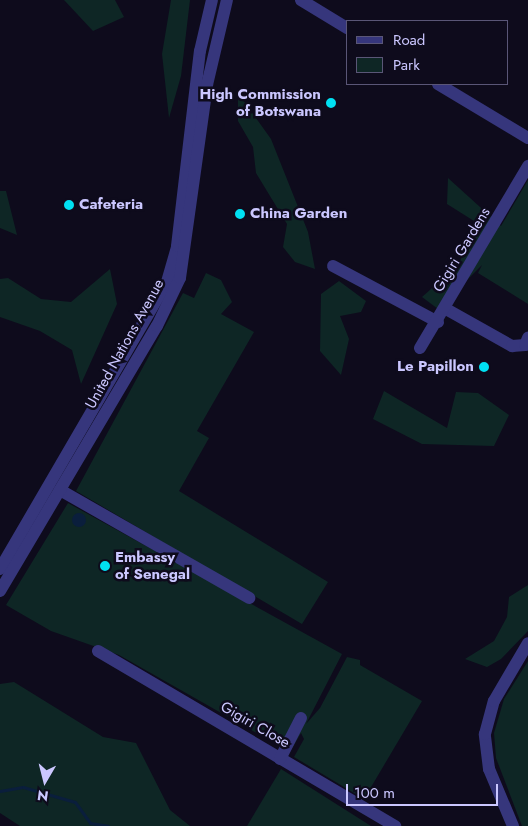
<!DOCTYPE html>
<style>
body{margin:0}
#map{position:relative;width:528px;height:826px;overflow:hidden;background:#0e0b1c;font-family:Jost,sans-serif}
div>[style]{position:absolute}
.green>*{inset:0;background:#0e2625}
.water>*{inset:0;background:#0a1e3c}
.round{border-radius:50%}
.stream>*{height:3px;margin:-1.5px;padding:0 1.5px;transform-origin:1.5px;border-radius:1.5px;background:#0a1e3c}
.minor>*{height:12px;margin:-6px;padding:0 6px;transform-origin:6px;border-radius:6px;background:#36367c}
.dots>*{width:14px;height:14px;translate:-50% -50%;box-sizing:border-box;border:2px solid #0e0b1c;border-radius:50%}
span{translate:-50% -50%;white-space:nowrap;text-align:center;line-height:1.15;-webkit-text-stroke:5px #0e0b1c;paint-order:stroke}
.poi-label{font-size:15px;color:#cbc7ff;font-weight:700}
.right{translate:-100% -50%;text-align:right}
.left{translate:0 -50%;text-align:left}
.street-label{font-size:15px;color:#cbc7ff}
.legend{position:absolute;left:346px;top:20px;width:162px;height:65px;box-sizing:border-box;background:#0e0b1c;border:1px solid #5a5677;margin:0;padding:6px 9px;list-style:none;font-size:15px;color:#cbc7ff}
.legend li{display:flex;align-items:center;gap:10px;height:25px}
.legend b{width:25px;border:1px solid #5a5677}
.north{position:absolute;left:20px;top:756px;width:50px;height:50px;-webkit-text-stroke:4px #0e0b1c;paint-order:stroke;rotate:188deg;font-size:14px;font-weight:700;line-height:20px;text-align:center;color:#cbc7ff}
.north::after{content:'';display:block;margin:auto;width:18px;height:22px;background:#cbc7ff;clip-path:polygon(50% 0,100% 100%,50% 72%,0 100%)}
.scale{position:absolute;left:346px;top:784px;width:152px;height:22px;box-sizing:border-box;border:2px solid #cbc7ff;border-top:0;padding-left:6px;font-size:15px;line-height:18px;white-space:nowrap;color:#cbc7ff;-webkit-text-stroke:4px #0e0b1c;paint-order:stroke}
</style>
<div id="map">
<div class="green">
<div style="clip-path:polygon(64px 0,115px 0,124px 17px,93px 31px)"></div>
<div style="clip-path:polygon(171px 0,190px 0,181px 76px,169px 118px,162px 54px)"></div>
<div style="clip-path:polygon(238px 93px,271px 139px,308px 232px,315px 269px,295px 262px,283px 247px,287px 224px,256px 173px,253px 147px,238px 121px)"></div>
<div style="clip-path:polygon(448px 178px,501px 226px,528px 180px,528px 304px,478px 273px,482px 265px,438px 309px,422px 297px,458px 265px,470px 241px,474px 221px,447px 204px)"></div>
<div style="clip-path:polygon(6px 191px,17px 235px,0 228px,0 191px)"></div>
<div style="clip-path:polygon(110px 269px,117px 304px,81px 384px,72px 350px,40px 331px,0 317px,0 279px,8px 278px,41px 299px,71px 302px)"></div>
<div style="clip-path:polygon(206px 273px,221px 280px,232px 302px,221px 314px,254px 332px,197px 431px,209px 438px,179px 491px,328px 582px,302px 624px,76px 491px,183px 293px,194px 298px)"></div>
<div style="clip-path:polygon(339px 281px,366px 301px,361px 312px,340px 316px,349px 339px,341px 375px,320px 351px,321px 294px)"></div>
<div style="clip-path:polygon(384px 391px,447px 428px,456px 392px,478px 393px,509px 415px,494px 446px,422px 444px,373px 419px)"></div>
<div style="clip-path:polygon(68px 503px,342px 654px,306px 724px,320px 708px,347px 657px,360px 660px,360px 665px,422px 701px,364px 799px,294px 757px,304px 739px,301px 733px,290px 752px,119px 655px,51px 631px,6px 605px)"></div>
<div style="clip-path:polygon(528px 585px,528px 631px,501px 659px,487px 667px,465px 659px,494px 641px,507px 617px,509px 597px)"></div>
<div style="clip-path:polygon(528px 661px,528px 826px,522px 826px,496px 758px,494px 733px,504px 699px)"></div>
<div style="clip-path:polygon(14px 682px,103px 737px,136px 743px,170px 810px,190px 826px,20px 826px,0 813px,0 684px)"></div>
<div style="clip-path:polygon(281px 769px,371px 826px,247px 826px)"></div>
</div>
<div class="water">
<div class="round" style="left:72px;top:513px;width:14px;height:14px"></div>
</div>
<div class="stream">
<div style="left:0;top:791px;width:23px;rotate:-10deg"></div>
<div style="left:23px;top:787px;width:54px;rotate:16.1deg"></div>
<div style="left:75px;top:802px;width:26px;rotate:54deg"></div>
<div style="left:90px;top:823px;width:18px;rotate:9deg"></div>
</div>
<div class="minor">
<div style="left:301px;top:0;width:54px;rotate:31.3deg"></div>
<div style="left:438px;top:84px;width:105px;rotate:31deg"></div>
<div style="left:333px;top:266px;width:119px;rotate:28.1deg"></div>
<div style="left:446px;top:309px;width:76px;rotate:29.3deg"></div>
<div style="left:512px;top:346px;width:13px;rotate:-4deg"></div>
<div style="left:525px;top:345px;width:8px;rotate:-67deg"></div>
<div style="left:420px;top:348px;width:212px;rotate:-59.3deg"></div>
<div style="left:60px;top:490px;width:218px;rotate:29.7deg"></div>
<div style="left:0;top:569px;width:332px;rotate:-59.8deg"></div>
<div style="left:167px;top:282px;width:37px;rotate:-74deg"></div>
<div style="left:177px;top:246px;width:196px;rotate:-83.3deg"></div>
<div style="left:200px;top:51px;width:52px;rotate:-76.8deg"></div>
<div style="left:0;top:591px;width:308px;rotate:-59.4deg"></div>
<div style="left:157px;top:326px;width:53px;rotate:-64.4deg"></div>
<div style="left:180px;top:278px;width:195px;rotate:-82deg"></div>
<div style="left:207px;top:85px;width:87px;rotate:-76.8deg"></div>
<div style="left:98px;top:651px;width:345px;rotate:30.5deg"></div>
<div style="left:280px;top:759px;width:46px;rotate:-62.9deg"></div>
<div style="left:513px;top:826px;width:62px;rotate:-112.8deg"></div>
<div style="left:489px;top:769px;width:35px;rotate:-97deg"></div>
<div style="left:485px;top:734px;width:34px;rotate:-75deg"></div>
<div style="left:494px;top:701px;width:67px;rotate:-59.6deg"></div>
</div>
<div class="dots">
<div style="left:331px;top:103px;background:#00e0f2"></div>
<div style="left:69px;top:205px;background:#00e0f2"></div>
<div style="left:240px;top:214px;background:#00e0f2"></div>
<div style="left:484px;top:367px;background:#00e0f2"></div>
<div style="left:105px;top:566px;background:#00e0f2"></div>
</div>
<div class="poi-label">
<span class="right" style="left:321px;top:103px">High Commission<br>of Botswana</span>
<span class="left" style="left:79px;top:205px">Cafeteria</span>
<span class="left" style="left:250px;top:214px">China Garden</span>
<span class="right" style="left:474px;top:367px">Le Papillon</span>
<span class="left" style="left:115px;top:566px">Embassy<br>of Senegal</span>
</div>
<div class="street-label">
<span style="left:462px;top:250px;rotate:-59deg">Gigiri Gardens</span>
<span style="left:125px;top:344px;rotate:-61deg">United Nations Avenue</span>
<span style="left:255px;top:725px;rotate:30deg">Gigiri Close</span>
</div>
<ul class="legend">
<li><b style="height:6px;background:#36367c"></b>Road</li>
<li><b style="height:14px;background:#0e2625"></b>Park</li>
</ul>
<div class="north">N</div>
<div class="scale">100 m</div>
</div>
